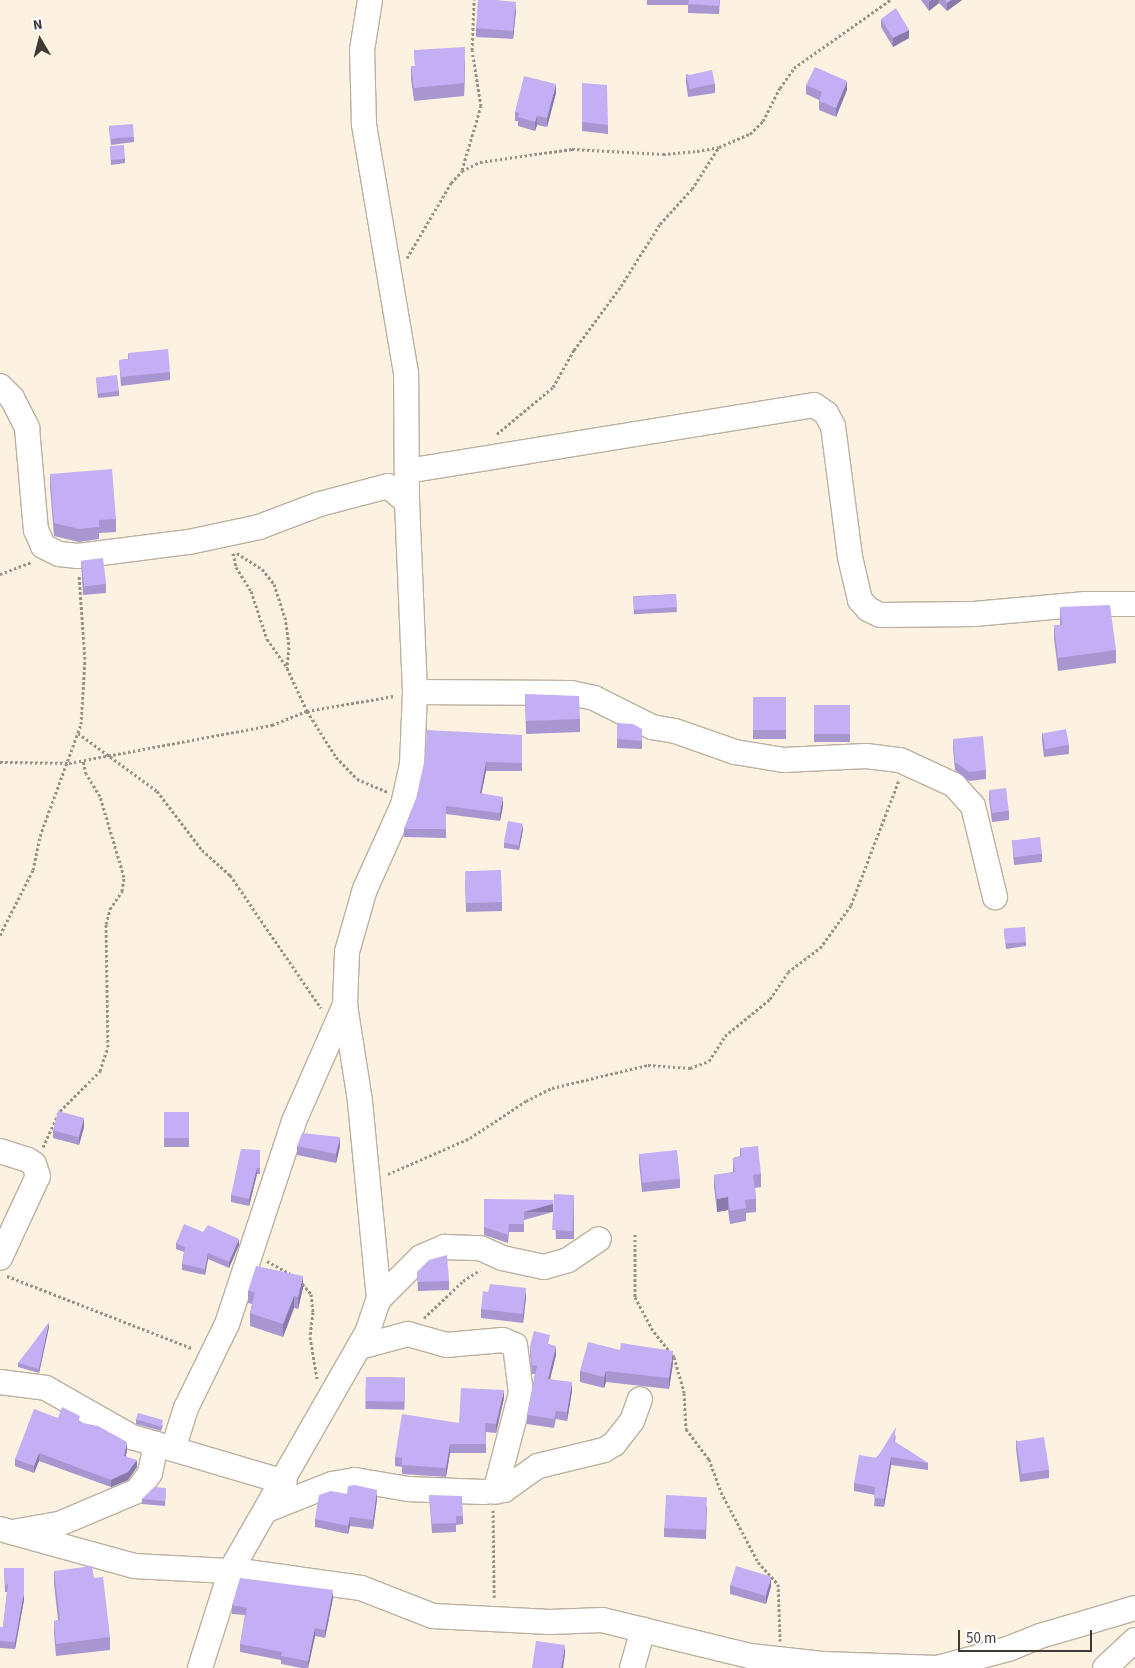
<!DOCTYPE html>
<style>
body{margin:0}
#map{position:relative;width:1135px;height:1668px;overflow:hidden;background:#fdf2e2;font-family:"Source Sans 3",sans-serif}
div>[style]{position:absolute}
.path>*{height:3px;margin-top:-1.5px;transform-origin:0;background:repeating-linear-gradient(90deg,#989186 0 2.5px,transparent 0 5px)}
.roads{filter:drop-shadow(1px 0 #bbb1a1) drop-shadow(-1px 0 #bbb1a1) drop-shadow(0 1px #bbb1a1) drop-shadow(0 -1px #bbb1a1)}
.minor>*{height:24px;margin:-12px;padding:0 12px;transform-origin:12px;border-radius:12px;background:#fff}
.wall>*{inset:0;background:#a896d1;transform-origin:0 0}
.shaded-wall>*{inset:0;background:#887aaa;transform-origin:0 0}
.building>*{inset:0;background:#c3aff3;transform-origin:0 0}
span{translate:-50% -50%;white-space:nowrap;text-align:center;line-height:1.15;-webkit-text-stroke:4px #fff;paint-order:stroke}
.north{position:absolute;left:15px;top:15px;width:50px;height:50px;-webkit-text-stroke:4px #fff;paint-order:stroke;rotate:352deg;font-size:14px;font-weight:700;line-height:20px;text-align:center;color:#3f3a34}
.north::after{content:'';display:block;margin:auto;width:18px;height:22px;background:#3f3a34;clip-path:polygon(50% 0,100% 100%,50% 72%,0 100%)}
.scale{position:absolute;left:958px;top:1630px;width:134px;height:22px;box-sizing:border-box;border:2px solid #3f3a34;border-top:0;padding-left:6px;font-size:15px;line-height:18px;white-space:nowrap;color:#3f3a34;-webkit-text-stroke:4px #fff;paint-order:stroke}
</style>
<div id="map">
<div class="path">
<div style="left:462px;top:170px;width:67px;rotate:-73.5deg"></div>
<div style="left:481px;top:106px;width:57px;rotate:-99.1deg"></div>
<div style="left:472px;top:50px;width:50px;rotate:-87.7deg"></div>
<div style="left:407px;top:258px;width:87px;rotate:-59.6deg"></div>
<div style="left:451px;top:183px;width:16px;rotate:-47deg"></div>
<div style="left:462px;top:171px;width:20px;rotate:-27deg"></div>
<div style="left:480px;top:162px;width:93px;rotate:-8deg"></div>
<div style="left:572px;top:149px;width:91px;rotate:3.1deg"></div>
<div style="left:663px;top:154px;width:34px;rotate:-5deg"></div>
<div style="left:697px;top:151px;width:22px;rotate:-10deg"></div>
<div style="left:719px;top:147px;width:34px;rotate:-23deg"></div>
<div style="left:750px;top:134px;width:18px;rotate:-45deg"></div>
<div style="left:763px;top:121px;width:37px;rotate:-63deg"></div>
<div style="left:780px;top:88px;width:24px;rotate:-55deg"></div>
<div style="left:794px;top:68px;width:118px;rotate:-35.3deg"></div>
<div style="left:497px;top:434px;width:73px;rotate:-40deg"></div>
<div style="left:553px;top:387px;width:43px;rotate:-60.4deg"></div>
<div style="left:574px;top:350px;width:79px;rotate:-53.7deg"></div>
<div style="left:621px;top:286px;width:73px;rotate:-57.8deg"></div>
<div style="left:660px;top:224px;width:47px;rotate:-47.6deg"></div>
<div style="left:692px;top:189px;width:50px;rotate:-57.3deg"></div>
<div style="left:233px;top:553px;width:14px;rotate:78deg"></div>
<div style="left:236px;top:567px;width:28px;rotate:58deg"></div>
<div style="left:251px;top:591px;width:51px;rotate:71.6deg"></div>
<div style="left:267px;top:639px;width:35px;rotate:55deg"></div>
<div style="left:287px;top:668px;width:47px;rotate:65.1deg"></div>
<div style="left:307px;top:711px;width:54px;rotate:57.8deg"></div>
<div style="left:336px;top:757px;width:30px;rotate:46deg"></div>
<div style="left:357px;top:779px;width:33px;rotate:23deg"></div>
<div style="left:237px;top:553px;width:30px;rotate:33deg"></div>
<div style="left:262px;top:569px;width:19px;rotate:51deg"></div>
<div style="left:274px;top:584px;width:35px;rotate:72deg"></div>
<div style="left:285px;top:617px;width:30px;rotate:82deg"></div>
<div style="left:289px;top:647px;width:21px;rotate:95deg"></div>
<div style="left:0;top:574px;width:34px;rotate:-21deg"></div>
<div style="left:78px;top:733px;width:98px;rotate:36.3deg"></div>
<div style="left:157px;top:791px;width:74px;rotate:52.7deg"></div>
<div style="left:202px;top:850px;width:38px;rotate:42deg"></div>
<div style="left:230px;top:875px;width:161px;rotate:55.6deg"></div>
<div style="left:0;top:762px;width:69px;rotate:0.8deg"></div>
<div style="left:69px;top:763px;width:207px;rotate:-10.6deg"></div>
<div style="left:272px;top:725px;width:38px;rotate:-22deg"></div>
<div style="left:307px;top:711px;width:88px;rotate:-9.8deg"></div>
<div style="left:0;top:935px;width:73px;rotate:-63.1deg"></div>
<div style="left:33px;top:870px;width:35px;rotate:-78deg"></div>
<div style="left:40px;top:836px;width:119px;rotate:-69.9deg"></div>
<div style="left:81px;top:724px;width:65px;rotate:-86.5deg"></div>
<div style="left:85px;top:659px;width:84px;rotate:-94.1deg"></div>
<div style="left:43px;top:1147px;width:40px;rotate:-65deg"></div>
<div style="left:60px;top:1111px;width:57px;rotate:-45deg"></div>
<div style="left:100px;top:1071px;width:25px;rotate:-72deg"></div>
<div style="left:108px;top:1047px;width:123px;rotate:-90.9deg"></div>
<div style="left:106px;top:924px;width:16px;rotate:-75deg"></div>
<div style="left:110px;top:909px;width:22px;rotate:-56deg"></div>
<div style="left:122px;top:891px;width:14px;rotate:-82deg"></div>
<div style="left:124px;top:877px;width:84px;rotate:-106.5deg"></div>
<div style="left:100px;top:796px;width:26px;rotate:-122deg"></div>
<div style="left:86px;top:774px;width:14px;rotate:-102deg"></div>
<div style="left:388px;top:1174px;width:90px;rotate:-23.7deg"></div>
<div style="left:470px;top:1138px;width:67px;rotate:-33.5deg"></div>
<div style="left:526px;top:1101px;width:29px;rotate:-27deg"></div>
<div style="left:552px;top:1088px;width:99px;rotate:-13.5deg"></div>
<div style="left:648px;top:1065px;width:42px;rotate:4.1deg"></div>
<div style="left:690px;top:1068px;width:20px;rotate:-20deg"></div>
<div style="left:709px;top:1061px;width:30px;rotate:-57deg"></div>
<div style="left:725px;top:1036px;width:58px;rotate:-39.4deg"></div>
<div style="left:770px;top:999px;width:32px;rotate:-56deg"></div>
<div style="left:788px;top:972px;width:40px;rotate:-37deg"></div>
<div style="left:820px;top:948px;width:53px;rotate:-54.2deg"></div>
<div style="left:851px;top:905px;width:134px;rotate:-69deg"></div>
<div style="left:635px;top:1234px;width:63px;rotate:90deg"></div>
<div style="left:635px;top:1297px;width:40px;rotate:62deg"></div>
<div style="left:654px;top:1332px;width:32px;rotate:51deg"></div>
<div style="left:674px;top:1357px;width:37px;rotate:74deg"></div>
<div style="left:684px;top:1393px;width:36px;rotate:87deg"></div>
<div style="left:686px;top:1429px;width:38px;rotate:53deg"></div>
<div style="left:709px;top:1459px;width:35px;rotate:70deg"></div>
<div style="left:721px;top:1492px;width:79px;rotate:62.1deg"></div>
<div style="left:758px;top:1562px;width:30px;rotate:48deg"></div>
<div style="left:778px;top:1584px;width:57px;rotate:88deg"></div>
<div style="left:267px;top:1261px;width:26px;rotate:29deg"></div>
<div style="left:7px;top:1276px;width:199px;rotate:21.3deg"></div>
<div style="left:299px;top:1280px;width:18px;rotate:49deg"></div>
<div style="left:311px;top:1294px;width:18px;rotate:84deg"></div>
<div style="left:313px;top:1312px;width:25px;rotate:97deg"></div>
<div style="left:310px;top:1337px;width:42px;rotate:80.3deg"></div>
<div style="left:424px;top:1318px;width:54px;rotate:-43.5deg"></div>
<div style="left:463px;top:1281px;width:20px;rotate:-33deg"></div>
<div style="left:493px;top:1510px;width:88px;rotate:89.3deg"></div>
</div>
<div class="roads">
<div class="minor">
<div style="left:0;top:386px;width:17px;rotate:45deg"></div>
<div style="left:12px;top:398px;width:34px;rotate:63deg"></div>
<div style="left:27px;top:428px;width:102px;rotate:85deg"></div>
<div style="left:36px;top:530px;width:17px;rotate:66deg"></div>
<div style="left:43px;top:546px;width:18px;rotate:27deg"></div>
<div style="left:59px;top:554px;width:19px;rotate:6deg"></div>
<div style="left:78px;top:556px;width:112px;rotate:-7.2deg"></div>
<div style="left:189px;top:542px;width:72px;rotate:-12.1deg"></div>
<div style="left:259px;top:527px;width:65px;rotate:-20.7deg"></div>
<div style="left:320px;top:504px;width:70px;rotate:-14.8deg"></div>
<div style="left:388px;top:486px;width:25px;rotate:40deg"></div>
<div style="left:407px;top:471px;width:412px;rotate:-9.2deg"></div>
<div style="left:814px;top:405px;width:14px;rotate:34deg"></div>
<div style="left:826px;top:413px;width:15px;rotate:62deg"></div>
<div style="left:833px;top:426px;width:132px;rotate:82.6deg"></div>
<div style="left:850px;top:557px;width:44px;rotate:76.9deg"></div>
<div style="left:860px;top:600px;width:12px;rotate:48deg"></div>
<div style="left:868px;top:609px;width:13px;rotate:27deg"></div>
<div style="left:880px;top:615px;width:94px;rotate:-0.6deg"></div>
<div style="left:974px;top:614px;width:112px;rotate:-5.1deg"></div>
<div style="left:1086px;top:604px;width:49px"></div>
<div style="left:415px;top:692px;width:156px;rotate:0.4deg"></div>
<div style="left:571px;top:693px;width:24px;rotate:12deg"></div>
<div style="left:594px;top:698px;width:65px;rotate:26.6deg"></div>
<div style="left:652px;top:727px;width:23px;rotate:10deg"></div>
<div style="left:675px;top:731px;width:64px;rotate:19.3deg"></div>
<div style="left:735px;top:752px;width:50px;rotate:9.3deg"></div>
<div style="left:784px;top:760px;width:82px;rotate:-2.8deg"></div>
<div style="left:866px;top:756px;width:34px;rotate:7deg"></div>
<div style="left:900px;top:760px;width:60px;rotate:24.8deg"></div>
<div style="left:954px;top:785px;width:28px;rotate:48deg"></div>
<div style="left:973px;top:806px;width:94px;rotate:76.4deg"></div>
<div style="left:0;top:1151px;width:29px;rotate:18deg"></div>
<div style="left:28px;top:1160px;width:7px;rotate:34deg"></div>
<div style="left:34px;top:1164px;width:13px;rotate:72deg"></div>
<div style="left:38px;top:1176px;width:90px;rotate:114.9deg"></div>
<div style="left:379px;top:1299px;width:59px;rotate:-45deg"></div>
<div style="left:421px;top:1257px;width:26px;rotate:-23deg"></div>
<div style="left:445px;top:1247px;width:35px;rotate:2deg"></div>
<div style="left:480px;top:1248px;width:24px;rotate:24deg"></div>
<div style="left:502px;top:1258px;width:43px;rotate:12.1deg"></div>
<div style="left:544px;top:1267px;width:25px;rotate:-16deg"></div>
<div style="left:568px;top:1260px;width:37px;rotate:-34deg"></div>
<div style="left:360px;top:1347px;width:50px;rotate:-15.2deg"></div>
<div style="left:408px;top:1334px;width:40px;rotate:16deg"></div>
<div style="left:446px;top:1345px;width:57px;rotate:-5deg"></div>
<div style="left:503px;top:1340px;width:13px;rotate:23deg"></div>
<div style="left:515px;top:1345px;width:48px;rotate:82.9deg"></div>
<div style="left:521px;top:1393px;width:102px;rotate:104.7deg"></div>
<div style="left:0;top:1382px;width:46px;rotate:7.4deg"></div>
<div style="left:46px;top:1388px;width:99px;rotate:29.7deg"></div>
<div style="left:132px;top:1437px;width:159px;rotate:16.4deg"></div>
<div style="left:173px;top:1449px;width:43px;rotate:-72.4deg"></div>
<div style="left:186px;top:1408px;width:93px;rotate:-64deg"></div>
<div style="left:227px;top:1324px;width:214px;rotate:-71.7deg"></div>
<div style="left:294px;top:1121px;width:127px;rotate:-66.3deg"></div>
<div style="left:269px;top:1509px;width:68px;rotate:-21.6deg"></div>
<div style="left:332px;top:1484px;width:23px;rotate:-10deg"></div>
<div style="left:355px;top:1480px;width:54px;rotate:9.6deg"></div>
<div style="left:408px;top:1489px;width:75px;rotate:2.3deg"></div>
<div style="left:483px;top:1492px;width:21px;rotate:-5deg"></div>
<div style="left:504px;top:1490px;width:42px;rotate:-35.2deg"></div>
<div style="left:538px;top:1466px;width:68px;rotate:-13.6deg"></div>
<div style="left:604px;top:1450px;width:12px;rotate:-31deg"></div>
<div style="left:614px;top:1444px;width:29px;rotate:-52deg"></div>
<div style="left:632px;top:1421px;width:23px;rotate:-70deg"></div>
<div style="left:0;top:1529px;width:139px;rotate:15.4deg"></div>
<div style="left:134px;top:1566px;width:113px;rotate:3deg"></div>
<div style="left:247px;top:1572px;width:115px;rotate:8deg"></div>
<div style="left:361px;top:1588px;width:77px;rotate:21.3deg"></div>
<div style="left:433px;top:1616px;width:117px;rotate:2.9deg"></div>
<div style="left:550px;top:1622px;width:52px;rotate:-2.2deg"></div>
<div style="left:602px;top:1620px;width:152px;rotate:13.7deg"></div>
<div style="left:750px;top:1656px;width:73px;rotate:6.3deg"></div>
<div style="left:823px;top:1664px;width:114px;rotate:2deg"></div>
<div style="left:937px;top:1668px;width:73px;rotate:-15deg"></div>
<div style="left:1008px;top:1649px;width:35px;rotate:-22deg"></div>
<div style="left:1040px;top:1636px;width:99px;rotate:-16.4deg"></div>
<div style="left:18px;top:1531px;width:42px;rotate:-9.7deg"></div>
<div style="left:59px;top:1524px;width:85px;rotate:-22.9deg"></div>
<div style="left:137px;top:1491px;width:22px;rotate:-54deg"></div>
<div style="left:150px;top:1473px;width:30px;rotate:-78deg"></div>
<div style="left:200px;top:1668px;width:103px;rotate:-72.4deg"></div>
<div style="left:231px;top:1570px;width:273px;rotate:-60.2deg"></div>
<div style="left:367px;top:1333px;width:36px;rotate:-71deg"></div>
<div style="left:379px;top:1299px;width:199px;rotate:-95.5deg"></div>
<div style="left:360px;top:1101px;width:97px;rotate:-98.9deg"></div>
<div style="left:345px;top:1005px;width:53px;rotate:-87.8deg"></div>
<div style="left:347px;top:952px;width:66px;rotate:-74.1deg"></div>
<div style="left:365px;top:889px;width:92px;rotate:-65.7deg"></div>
<div style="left:403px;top:805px;width:42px;rotate:-77.6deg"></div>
<div style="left:412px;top:764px;width:72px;rotate:-87.6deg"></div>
<div style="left:415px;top:692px;width:190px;rotate:-92.4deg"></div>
<div style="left:407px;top:502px;width:129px;rotate:-90.4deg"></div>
<div style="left:406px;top:373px;width:253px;rotate:-99.6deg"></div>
<div style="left:364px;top:124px;width:74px;rotate:-91.5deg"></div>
<div style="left:362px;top:50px;width:51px;rotate:-80.9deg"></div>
<div style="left:632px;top:1668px;width:40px;rotate:-74deg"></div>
<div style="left:1105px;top:1668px;width:41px;rotate:-43deg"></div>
</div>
</div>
<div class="wall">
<div style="clip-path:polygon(647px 0,720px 0,719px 14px,688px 13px,688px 5px,647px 5px)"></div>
<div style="clip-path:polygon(921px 0,962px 0,947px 11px,939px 3px,929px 11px)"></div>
<div style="clip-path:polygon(516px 10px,513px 39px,476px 37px,476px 28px)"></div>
<div style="clip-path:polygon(881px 19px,909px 38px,893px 47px,881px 27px)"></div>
<div style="clip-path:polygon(414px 50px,465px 60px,464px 96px,414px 101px,411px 79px,411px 66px,415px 66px)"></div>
<div style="clip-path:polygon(686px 74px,715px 84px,715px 93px,688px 97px,686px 83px)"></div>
<div style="clip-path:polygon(582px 83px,608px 125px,608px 134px,582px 131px)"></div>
<div style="clip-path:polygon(806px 85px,847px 90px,836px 117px,819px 110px,819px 100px,806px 94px)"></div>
<div style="clip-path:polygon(556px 93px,547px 127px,537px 125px,535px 131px,518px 126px,518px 121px,515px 121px,515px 112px)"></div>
<div style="clip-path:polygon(109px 127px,134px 137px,134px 142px,111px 145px)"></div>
<div style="clip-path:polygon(110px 147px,125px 159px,125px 163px,111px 165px)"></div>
<div style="clip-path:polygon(128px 353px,170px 372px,170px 380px,121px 386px,119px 360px,128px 359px)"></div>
<div style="clip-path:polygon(96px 378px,119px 391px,119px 396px,98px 398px)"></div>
<div style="clip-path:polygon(50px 474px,116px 519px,116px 532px,99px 533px,99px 539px,79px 542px,54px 536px,50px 487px)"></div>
<div style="clip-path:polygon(81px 561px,106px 584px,106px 593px,83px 595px)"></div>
<div style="left:676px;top:594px;width:18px;height:43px;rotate:87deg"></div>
<div style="clip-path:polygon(1060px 607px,1116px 650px,1116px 663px,1058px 671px,1054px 638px,1054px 625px,1060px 625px)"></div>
<div style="clip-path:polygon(525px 694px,580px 719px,580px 732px,526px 734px)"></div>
<div style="left:753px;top:697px;width:33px;height:42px"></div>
<div style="left:814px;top:705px;width:36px;height:37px"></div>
<div style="clip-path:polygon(642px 729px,642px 749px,617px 748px,617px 739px)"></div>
<div style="clip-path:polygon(1042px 733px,1069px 745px,1069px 754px,1044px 757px,1042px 741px)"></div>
<div style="clip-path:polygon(522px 735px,522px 771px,486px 771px,481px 793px,503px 806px,500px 821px,446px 814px,446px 838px,404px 837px,404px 829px,416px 799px)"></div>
<div style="clip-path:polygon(953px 739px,986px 770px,986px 779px,969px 781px,955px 770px,953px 748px)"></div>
<div style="clip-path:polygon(989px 791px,1009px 811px,1009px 820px,992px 822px,989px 799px)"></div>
<div style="clip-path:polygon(523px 829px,519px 850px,504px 848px,504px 843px)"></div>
<div style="clip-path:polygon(1012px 840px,1042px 854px,1042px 862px,1014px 865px)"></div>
<div style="clip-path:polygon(465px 880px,502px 902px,502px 911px,466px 912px)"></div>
<div style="clip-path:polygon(1004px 930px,1026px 942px,1026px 946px,1006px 949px)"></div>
<div style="left:189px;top:1112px;width:35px;height:25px;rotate:90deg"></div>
<div style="clip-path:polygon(84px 1127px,79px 1145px,53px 1138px,53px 1130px)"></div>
<div style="clip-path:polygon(297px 1146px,340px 1146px,336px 1163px,297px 1155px)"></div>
<div style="clip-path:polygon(740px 1148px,761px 1174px,761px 1187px,755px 1188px,756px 1199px,756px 1212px,746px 1213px,746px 1221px,730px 1224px,728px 1210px,717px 1212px,714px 1187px,714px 1175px,733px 1172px,733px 1158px,740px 1156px)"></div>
<div style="clip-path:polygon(260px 1150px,260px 1174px,257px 1174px,249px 1206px,231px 1202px,231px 1195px)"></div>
<div style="clip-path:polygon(639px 1154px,680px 1179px,680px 1188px,642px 1192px,639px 1162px)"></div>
<div style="clip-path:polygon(574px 1195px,574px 1239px,556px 1239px,554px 1203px)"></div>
<div style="clip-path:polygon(484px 1199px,553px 1212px,524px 1220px,524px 1232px,509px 1232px,508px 1243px,484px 1235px)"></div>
<div style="clip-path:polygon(203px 1232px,239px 1245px,229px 1268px,208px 1259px,205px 1275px,182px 1270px,182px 1264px,184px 1252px,176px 1249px,176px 1243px)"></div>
<div style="clip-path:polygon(417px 1272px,449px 1281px,449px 1290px,418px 1291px)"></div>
<div style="clip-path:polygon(303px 1288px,298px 1309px,294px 1308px,283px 1337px,250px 1326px,250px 1313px,252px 1304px,248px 1303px,248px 1291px)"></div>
<div style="clip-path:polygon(526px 1297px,523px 1323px,481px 1318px,481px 1309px)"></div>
<div style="clip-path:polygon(49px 1327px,39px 1373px,18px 1367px,18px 1363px)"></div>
<div style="clip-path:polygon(550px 1344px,556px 1355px,550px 1379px,572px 1391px,567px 1421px,556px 1419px,554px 1428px,527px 1424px,527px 1415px,535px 1374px,532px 1374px,530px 1355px,530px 1346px)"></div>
<div style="clip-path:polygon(620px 1350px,673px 1363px,669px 1389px,606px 1382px,604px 1388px,580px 1382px,580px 1371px)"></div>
<div style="left:366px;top:1377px;width:39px;height:32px;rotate:1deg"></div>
<div style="clip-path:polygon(504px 1398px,496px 1433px,486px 1432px,486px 1453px,450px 1453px,446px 1477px,402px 1474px,402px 1467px,395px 1466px,395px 1457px)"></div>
<div style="clip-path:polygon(58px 1418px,80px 1422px,127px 1450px,126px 1456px,137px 1467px,128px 1480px,111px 1487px,39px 1461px,34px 1473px,15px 1466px,15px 1459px)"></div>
<div style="clip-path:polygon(136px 1419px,163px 1425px,161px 1431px,136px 1424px)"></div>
<div style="clip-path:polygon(896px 1435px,895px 1442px,928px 1463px,928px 1470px,891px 1465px,884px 1507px,874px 1506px,875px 1495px,854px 1491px,854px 1483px)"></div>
<div style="clip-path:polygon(1016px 1440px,1049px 1470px,1049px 1478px,1020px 1482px,1016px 1449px)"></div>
<div style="clip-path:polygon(166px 1488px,165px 1506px,142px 1504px,142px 1499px)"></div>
<div style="clip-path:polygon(347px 1494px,377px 1499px,373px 1529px,350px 1526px,348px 1534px,315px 1527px,315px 1519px)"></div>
<div style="clip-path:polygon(429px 1495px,463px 1516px,463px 1524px,456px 1525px,456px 1532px,432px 1533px)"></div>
<div style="clip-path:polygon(707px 1506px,706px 1539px,664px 1537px,664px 1528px)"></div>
<div style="clip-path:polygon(4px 1568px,24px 1600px,15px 1649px,0 1648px,0 1627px,3px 1627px,7px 1592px,5px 1592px)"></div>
<div style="clip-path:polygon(54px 1571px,94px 1578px,110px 1637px,110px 1650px,56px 1656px,54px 1634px,54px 1621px,58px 1620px,54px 1584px)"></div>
<div style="clip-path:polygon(730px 1585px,771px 1586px,766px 1604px,730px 1594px)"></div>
<div style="clip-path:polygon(333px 1598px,325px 1638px,315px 1636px,308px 1668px,302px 1668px,281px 1664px,281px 1660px,240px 1652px,240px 1644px,245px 1615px,232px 1614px,232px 1605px)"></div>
</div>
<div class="shaded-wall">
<div style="clip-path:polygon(932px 0,939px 0,939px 3px,929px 11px,929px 2px)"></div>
<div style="clip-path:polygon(951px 0,962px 0,947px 11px,947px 3px)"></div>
<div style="clip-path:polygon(516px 2px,516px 10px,513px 39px,513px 31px)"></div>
<div style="clip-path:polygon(909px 30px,909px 38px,893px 47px,893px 38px)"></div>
<div style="clip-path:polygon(465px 47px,465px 60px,464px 96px,464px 83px)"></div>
<div style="clip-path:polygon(847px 81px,847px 90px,836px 117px,836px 108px)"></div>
<div style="clip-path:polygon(556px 84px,556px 93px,547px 127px,547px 118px)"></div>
<div style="clip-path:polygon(537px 116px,537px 125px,535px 131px,535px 122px)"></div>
<div style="clip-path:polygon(486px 762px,486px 771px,480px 801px,480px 793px)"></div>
<div style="clip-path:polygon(503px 797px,503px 806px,500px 821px,500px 813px)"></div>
<div style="clip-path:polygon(523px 824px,523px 829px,519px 850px,519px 846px)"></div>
<div style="clip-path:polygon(84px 1118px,84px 1127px,79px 1145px,79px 1136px)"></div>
<div style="clip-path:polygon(340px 1137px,340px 1146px,336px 1163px,336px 1154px)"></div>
<div style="clip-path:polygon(257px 1168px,257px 1174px,249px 1206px,249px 1199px)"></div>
<div style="clip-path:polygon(728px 1197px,728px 1210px,717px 1212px,717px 1199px)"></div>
<div style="left:553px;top:1204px;width:8px;height:30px;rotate:90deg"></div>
<div style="clip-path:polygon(239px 1239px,239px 1245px,229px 1268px,229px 1262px)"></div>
<div style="clip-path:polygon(208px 1253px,208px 1259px,205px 1275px,205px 1269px)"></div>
<div style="clip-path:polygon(303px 1276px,303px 1288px,298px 1309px,298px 1297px)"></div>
<div style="clip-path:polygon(526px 1288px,526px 1297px,523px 1323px,523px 1314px)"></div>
<div style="clip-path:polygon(294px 1296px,294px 1308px,283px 1337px,283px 1324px)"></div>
<div style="clip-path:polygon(49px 1322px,49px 1327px,39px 1373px,39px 1369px)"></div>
<div style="clip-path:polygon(556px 1346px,556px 1355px,548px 1387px,548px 1379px)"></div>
<div style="clip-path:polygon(673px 1351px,673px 1363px,669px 1389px,669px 1378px)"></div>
<div style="clip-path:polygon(606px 1371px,606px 1382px,604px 1388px,604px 1377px)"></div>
<div style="clip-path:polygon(572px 1382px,572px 1391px,567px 1421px,567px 1412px)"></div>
<div style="clip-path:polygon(504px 1390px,504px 1398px,496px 1433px,496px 1424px)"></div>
<div style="clip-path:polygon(127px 1442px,127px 1450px,124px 1463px,124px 1456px)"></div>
<div style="clip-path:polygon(450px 1444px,450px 1453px,446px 1477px,446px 1468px)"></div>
<div style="clip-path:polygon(39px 1453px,39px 1461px,34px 1473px,34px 1466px)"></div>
<div style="clip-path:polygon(891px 1457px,891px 1465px,884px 1507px,884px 1499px)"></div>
<div style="clip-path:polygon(137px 1460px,137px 1467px,128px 1480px,111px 1487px,111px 1480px)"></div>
<div style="clip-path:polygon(377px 1490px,377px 1499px,373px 1529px,373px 1520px)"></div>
<div style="clip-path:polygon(350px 1517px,350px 1526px,348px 1534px,348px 1526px)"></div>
<div style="clip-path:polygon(771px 1577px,771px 1586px,766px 1604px,766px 1596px)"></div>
<div style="clip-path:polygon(333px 1590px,333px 1598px,325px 1638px,325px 1630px)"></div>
<div style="clip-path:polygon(24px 1592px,24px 1600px,15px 1649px,15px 1642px)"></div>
<div style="clip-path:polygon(315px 1628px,315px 1636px,308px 1668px,308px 1661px)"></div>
<div style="clip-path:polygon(565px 1645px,565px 1654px,563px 1668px,561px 1668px)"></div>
</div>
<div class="building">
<div style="clip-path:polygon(478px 0,496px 0,516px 2px,513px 31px,476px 28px)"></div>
<div style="clip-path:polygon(689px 0,719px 0,719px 6px,688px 4px)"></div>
<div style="clip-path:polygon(945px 0,951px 0,947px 3px)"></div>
<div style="clip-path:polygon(896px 8px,909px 30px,893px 38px,881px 19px)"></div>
<div style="clip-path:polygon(465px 47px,464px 83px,414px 88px,411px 66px,415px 66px,414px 50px)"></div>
<div style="clip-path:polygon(815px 67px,847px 81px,836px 108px,819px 101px,822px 92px,806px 85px)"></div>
<div style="left:712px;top:70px;width:14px;height:26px;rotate:78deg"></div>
<div style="clip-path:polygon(524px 76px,556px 84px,547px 118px,537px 116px,535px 122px,518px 117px,519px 113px,515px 112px)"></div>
<div style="clip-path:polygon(582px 83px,607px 85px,608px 125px,582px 122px)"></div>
<div style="left:133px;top:124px;width:13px;height:24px;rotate:86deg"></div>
<div style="left:124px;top:145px;width:14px;height:14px;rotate:86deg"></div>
<div style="clip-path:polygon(168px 349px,170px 372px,121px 377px,119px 360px,129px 359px,128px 353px)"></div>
<div style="left:117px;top:375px;width:16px;height:21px;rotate:83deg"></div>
<div style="clip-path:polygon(112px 469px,116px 519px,99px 520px,99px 527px,79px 529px,54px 523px,50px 474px)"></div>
<div style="left:103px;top:558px;width:26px;height:22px;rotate:83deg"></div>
<div style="left:676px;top:594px;width:13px;height:43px;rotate:86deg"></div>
<div style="clip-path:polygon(1110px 605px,1116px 650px,1058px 658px,1054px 625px,1062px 625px,1060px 607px)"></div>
<div style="clip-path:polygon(525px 694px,579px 696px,580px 719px,526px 721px)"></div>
<div style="left:753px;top:697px;width:33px;height:33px"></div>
<div style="left:814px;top:705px;width:36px;height:29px"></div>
<div style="clip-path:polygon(617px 723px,633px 724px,642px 729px,642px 741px,617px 739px)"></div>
<div style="left:1066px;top:729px;width:16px;height:24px;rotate:79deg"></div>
<div style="clip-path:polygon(427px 730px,522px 735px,522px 763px,486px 762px,480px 793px,503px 797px,500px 813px,446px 806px,446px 829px,404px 829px,416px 799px,425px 758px)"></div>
<div style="clip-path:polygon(983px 736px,986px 770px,969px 772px,955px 762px,953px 739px)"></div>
<div style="left:1006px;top:788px;width:23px;height:17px;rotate:83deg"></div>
<div style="left:508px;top:821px;width:15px;height:22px;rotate:11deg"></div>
<div style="left:1040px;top:837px;width:17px;height:28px;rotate:83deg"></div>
<div style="left:501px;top:870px;width:32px;height:36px;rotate:88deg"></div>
<div style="left:1025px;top:927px;width:15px;height:21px;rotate:86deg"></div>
<div style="left:58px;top:1111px;width:27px;height:20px;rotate:15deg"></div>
<div style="left:189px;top:1112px;width:26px;height:25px;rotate:90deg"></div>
<div style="clip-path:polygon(302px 1133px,340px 1137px,336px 1154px,297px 1146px)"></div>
<div style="clip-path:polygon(758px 1146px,761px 1174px,753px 1175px,756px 1199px,745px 1200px,746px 1208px,730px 1211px,728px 1197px,717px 1199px,714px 1175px,735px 1172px,733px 1158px,742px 1156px,740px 1148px)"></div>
<div style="clip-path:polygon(241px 1149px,260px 1150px,260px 1168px,257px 1168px,249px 1199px,231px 1195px)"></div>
<div style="left:677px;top:1150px;width:29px;height:38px;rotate:84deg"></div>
<div style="left:554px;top:1194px;width:20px;height:36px;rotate:3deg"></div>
<div style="clip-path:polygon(484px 1199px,553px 1200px,553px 1204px,524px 1212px,524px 1224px,509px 1224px,508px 1235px,484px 1227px)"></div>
<div style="clip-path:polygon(184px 1224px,203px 1232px,208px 1225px,239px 1239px,229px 1262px,208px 1253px,205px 1269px,182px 1264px,185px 1247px,176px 1243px)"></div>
<div style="clip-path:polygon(447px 1255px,449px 1281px,418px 1282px,417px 1272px,429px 1260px)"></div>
<div style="clip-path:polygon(256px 1266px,303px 1276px,298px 1297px,294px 1296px,283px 1324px,250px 1313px,255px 1292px,248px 1291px)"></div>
<div style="clip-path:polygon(490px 1284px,526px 1288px,523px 1314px,481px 1309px,483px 1291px,488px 1292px)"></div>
<div style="clip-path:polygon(49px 1322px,39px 1369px,18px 1363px,28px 1350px)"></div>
<div style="clip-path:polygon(534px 1331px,550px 1335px,548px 1344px,556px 1346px,548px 1379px,572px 1382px,567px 1412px,556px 1411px,554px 1419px,527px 1415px,537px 1366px,532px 1365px,530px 1346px)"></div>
<div style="clip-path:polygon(588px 1342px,620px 1350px,621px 1343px,673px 1351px,669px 1378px,606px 1371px,604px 1377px,580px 1371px)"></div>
<div style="left:366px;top:1377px;width:39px;height:24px;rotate:1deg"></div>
<div style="clip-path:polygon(461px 1388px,504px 1390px,496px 1424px,485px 1423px,486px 1444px,450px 1444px,446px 1468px,402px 1465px,402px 1458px,395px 1457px,402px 1414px,459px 1423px)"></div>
<div style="clip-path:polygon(62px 1407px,80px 1416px,78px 1422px,98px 1426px,127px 1442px,124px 1456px,137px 1460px,128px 1472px,111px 1480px,39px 1453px,34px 1466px,15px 1459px,34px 1409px,58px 1418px)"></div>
<div style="clip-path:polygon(138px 1413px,163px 1420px,161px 1427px,136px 1419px)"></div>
<div style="clip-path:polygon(896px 1427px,894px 1441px,928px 1463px,891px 1457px,884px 1499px,874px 1498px,875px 1487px,854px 1483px,859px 1455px,877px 1458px)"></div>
<div style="left:1044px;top:1437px;width:33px;height:28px;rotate:81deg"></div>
<div style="clip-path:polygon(355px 1485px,377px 1490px,373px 1520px,350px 1517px,348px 1526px,315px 1519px,319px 1495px,331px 1491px,347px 1494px,348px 1486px)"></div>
<div style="clip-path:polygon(154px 1487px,166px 1488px,165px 1501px,142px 1499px)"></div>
<div style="clip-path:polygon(429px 1495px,462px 1496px,463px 1516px,456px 1516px,456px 1523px,432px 1524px)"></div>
<div style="left:666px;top:1495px;width:41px;height:33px;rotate:3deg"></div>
<div style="clip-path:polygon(92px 1566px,94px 1578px,103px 1577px,110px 1637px,56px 1644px,54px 1621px,60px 1620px,54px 1571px)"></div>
<div style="left:736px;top:1566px;width:37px;height:20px;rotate:17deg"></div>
<div style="clip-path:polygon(4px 1568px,24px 1568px,24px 1592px,15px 1642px,0 1641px,0 1627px,3px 1627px,8px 1584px,5px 1585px)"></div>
<div style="clip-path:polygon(240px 1578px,333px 1590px,325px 1630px,315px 1628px,308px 1661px,281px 1656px,282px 1652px,240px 1644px,247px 1608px,232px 1605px)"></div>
<div style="clip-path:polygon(536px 1641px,565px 1645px,561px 1668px,532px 1668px)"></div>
</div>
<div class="north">N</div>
<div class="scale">50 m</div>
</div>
